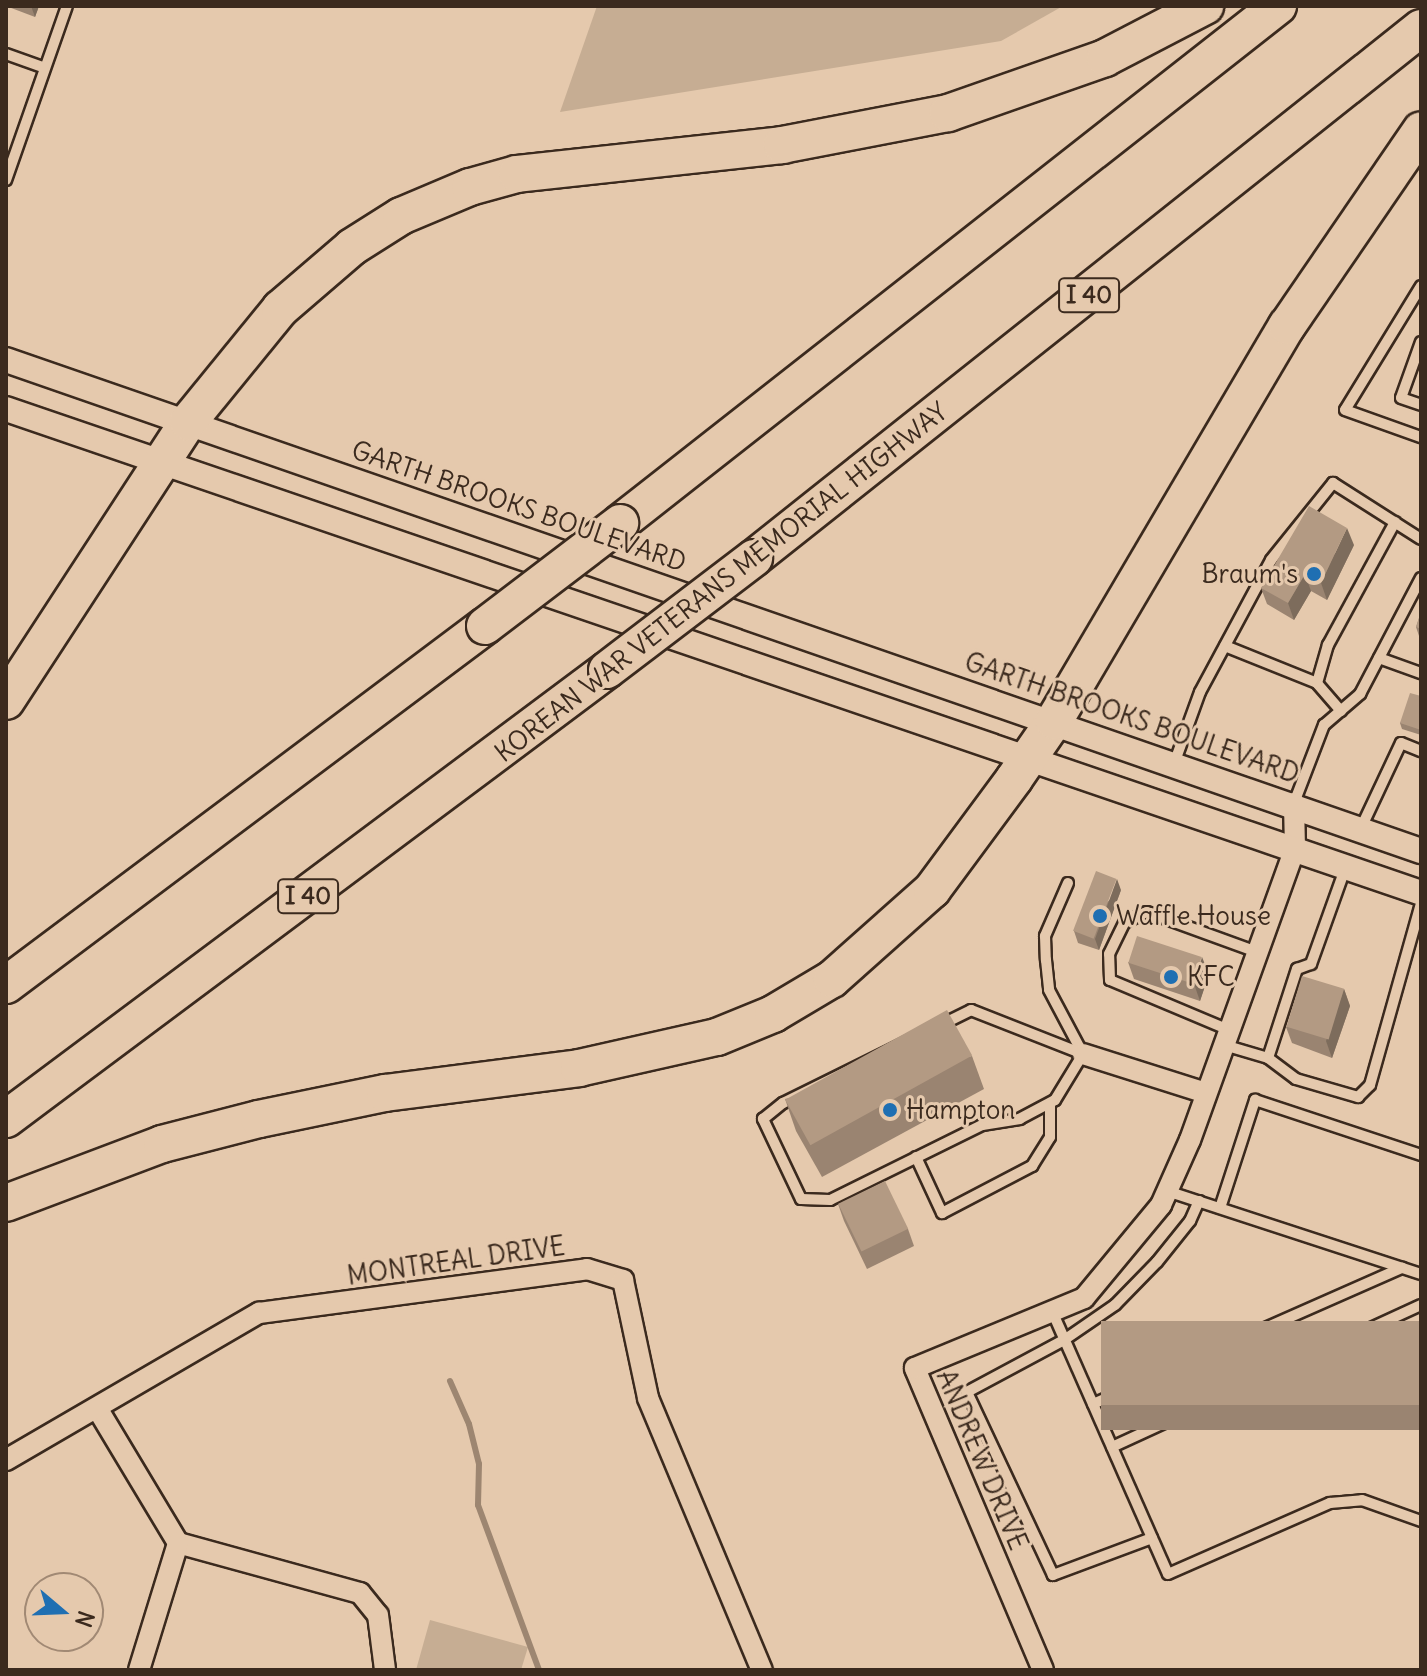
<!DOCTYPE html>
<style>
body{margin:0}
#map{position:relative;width:1427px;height:1676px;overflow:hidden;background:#e5c9ad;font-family:Delius,sans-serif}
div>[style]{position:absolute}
.green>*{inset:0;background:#c6ad93}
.stream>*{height:6px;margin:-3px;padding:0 3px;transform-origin:3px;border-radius:3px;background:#9d8671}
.roads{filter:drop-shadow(2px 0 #3b2a1e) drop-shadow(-2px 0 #3b2a1e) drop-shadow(0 2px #3b2a1e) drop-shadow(0 -2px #3b2a1e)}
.service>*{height:10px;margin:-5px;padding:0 5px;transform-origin:5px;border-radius:5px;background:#e5c9ad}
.minor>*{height:20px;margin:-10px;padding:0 10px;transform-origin:10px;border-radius:10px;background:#e5c9ad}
.tertiary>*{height:24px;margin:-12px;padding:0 12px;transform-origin:12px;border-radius:12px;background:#e5c9ad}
.motorway>*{height:36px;margin:-18px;padding:0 18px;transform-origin:18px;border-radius:18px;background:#e5c9ad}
.bridges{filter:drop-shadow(2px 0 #3b2a1e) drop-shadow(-2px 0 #3b2a1e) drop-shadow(0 2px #3b2a1e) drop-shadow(0 -2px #3b2a1e)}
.motorway-bridge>*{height:36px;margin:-18px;padding:0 18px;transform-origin:18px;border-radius:18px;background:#e5c9ad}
.wall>*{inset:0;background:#9a8471;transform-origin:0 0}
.shaded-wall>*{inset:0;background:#7d6c5c}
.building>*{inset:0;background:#b39a83;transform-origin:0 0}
.dots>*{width:22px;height:22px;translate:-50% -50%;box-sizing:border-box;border:4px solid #e5c9ad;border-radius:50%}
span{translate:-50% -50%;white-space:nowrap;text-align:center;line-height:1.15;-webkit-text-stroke:6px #e5c9ad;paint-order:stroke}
.shield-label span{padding:2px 6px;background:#e5c9ad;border:2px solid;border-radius:6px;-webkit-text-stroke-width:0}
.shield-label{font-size:24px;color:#3b2a1e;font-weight:700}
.street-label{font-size:26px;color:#3b2a1e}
.poi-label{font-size:26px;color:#3b2a1e}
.right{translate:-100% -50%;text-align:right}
.left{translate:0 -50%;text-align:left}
.frame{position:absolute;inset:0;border:8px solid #3b2a1e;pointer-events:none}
.north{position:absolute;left:24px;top:1572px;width:80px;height:80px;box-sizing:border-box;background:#e5c9ad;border:2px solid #a18974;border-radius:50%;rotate:109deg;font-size:22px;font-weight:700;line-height:32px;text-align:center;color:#3b2a1e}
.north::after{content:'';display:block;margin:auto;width:28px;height:36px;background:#1f6fb2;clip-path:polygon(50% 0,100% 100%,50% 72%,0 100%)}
</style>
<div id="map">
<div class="green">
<div style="clip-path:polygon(597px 6px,1063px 6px,1001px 41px,560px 112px)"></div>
<div style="clip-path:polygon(430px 1620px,528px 1647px,521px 1670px,416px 1670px)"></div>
</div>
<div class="stream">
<div style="left:450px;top:1381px;width:47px;rotate:66.2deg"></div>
<div style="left:469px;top:1424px;width:41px;rotate:76deg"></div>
<div style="left:479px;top:1464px;width:41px;rotate:91.4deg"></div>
<div style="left:478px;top:1505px;width:176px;rotate:69.7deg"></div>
</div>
<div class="roads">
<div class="service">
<div style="left:6px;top:54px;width:41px;rotate:19.7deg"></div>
<div style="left:6px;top:180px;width:184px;rotate:-70.7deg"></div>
<div style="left:1421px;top:286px;width:145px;rotate:121.5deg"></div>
<div style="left:1345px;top:410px;width:81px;rotate:19.6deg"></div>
<div style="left:1421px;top:342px;width:59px;rotate:109.7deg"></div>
<div style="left:1401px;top:398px;width:21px;rotate:19deg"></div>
<div style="left:1225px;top:646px;width:99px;rotate:21.9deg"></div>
<div style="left:1379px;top:658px;width:45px;rotate:19.7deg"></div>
<div style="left:1341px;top:711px;width:37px;rotate:-131deg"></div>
<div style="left:1317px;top:683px;width:40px;rotate:-74deg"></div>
<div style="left:1328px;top:645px;width:140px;rotate:-61.4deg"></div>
<div style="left:1175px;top:761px;width:73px;rotate:-70.1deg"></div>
<div style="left:1200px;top:692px;width:150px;rotate:-61.7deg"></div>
<div style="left:1271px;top:560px;width:99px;rotate:-51.2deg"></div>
<div style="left:1333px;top:483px;width:104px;rotate:32.5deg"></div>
<div style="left:1294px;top:803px;width:84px;rotate:-69deg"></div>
<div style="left:1324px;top:725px;width:48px;rotate:-40.7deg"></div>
<div style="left:1360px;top:694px;width:131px;rotate:-62.3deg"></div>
<div style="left:1361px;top:828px;width:94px;rotate:-64.8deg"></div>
<div style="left:1401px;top:743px;width:22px;rotate:22deg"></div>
<div style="left:1068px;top:883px;width:58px;rotate:113.5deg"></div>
<div style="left:1045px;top:936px;width:24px;rotate:88deg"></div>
<div style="left:1046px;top:960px;width:30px;rotate:84deg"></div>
<div style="left:1049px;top:990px;width:72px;rotate:62deg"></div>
<div style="left:971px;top:1010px;width:120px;rotate:21.4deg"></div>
<div style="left:1083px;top:1054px;width:54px;rotate:121.3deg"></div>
<div style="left:1055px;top:1100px;width:40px;rotate:152deg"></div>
<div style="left:1020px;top:1119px;width:38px;rotate:171deg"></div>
<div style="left:982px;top:1125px;width:169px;rotate:153.7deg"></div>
<div style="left:830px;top:1200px;width:29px;rotate:-178deg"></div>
<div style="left:801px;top:1199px;width:89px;rotate:-115.4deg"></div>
<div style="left:763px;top:1119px;width:26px;rotate:-39deg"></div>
<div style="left:783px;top:1103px;width:210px;rotate:-26.3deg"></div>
<div style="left:1229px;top:1030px;width:129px;rotate:-157.2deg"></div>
<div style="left:1110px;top:980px;width:26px;rotate:-92deg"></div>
<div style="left:1109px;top:954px;width:34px;rotate:-64deg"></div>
<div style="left:1124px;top:923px;width:25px;rotate:-26deg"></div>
<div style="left:1147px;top:912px;width:117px;rotate:20deg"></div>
<div style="left:1224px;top:1045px;width:46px;rotate:16.5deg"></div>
<div style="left:1268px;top:1058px;width:94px;rotate:-72deg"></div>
<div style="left:1297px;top:969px;width:15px;rotate:-20deg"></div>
<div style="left:1311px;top:964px;width:101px;rotate:-70.3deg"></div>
<div style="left:1268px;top:1058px;width:35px;rotate:37deg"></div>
<div style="left:1296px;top:1079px;width:65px;rotate:16.2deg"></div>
<div style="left:1358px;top:1097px;width:17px;rotate:-45deg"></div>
<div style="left:1370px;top:1085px;width:188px;rotate:-74.3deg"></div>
<div style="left:916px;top:1157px;width:62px;rotate:65.1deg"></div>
<div style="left:942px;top:1213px;width:102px;rotate:-27.6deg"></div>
<div style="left:1032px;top:1166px;width:34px;rotate:-58deg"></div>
<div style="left:1050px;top:1137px;width:33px;rotate:-90deg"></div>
<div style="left:1167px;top:1191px;width:267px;rotate:18.1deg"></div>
<div style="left:1220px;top:1208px;width:114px;rotate:-72deg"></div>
<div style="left:1255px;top:1100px;width:175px;rotate:18.3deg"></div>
<div style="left:1052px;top:1311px;width:287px;rotate:66.2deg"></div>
<div style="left:1168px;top:1574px;width:177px;rotate:-23.7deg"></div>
<div style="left:1330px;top:1503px;width:32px;rotate:-5deg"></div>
<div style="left:1362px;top:1500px;width:63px;rotate:19.6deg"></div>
<div style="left:1093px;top:1404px;width:338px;rotate:-23.8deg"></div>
<div style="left:1112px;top:1447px;width:340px;rotate:-24.7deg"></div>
<div style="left:1152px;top:1538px;width:106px;rotate:159.5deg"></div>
<div style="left:1053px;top:1575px;width:202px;rotate:-115.2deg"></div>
<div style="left:967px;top:1392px;width:110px;rotate:-28.2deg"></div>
<div style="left:1064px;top:1340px;width:62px;rotate:-34.5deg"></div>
<div style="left:1115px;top:1305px;width:60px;rotate:-45.7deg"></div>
<div style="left:1157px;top:1262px;width:53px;rotate:-51.2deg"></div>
<div style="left:1190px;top:1221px;width:22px;rotate:-66deg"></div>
</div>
<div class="minor">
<div style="left:1083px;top:1054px;width:129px;rotate:17.6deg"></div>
<div style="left:97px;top:1408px;width:157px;rotate:59deg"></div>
<div style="left:178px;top:1543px;width:189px;rotate:15.4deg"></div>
<div style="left:360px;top:1593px;width:28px;rotate:51deg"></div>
<div style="left:378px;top:1615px;width:55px;rotate:82.7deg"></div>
<div style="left:6px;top:1460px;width:293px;rotate:-30.2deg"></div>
<div style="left:259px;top:1313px;width:331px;rotate:-7.6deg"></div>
<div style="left:587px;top:1269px;width:38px;rotate:17deg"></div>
<div style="left:623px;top:1280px;width:121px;rotate:78deg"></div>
<div style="left:648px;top:1398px;width:295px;rotate:67.3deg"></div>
<div style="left:139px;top:1670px;width:133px;rotate:-72.9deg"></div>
<div style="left:1043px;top:1670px;width:328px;rotate:-113deg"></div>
<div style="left:915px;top:1368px;width:183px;rotate:-22.5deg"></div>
<div style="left:1084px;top:1298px;width:121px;rotate:-50.4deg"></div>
<div style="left:1161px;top:1205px;width:71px;rotate:-66deg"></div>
<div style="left:1190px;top:1140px;width:310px;rotate:-70.2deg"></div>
<div style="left:1295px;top:848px;width:45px;rotate:-91.3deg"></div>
</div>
<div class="tertiary">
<div style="left:6px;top:360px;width:1498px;rotate:19.14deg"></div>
<div style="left:6px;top:409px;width:1495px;rotate:18.88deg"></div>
</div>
<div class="motorway">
<div style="left:620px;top:523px;width:837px;rotate:-38.16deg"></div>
<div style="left:754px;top:558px;width:852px;rotate:-38.47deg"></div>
<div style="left:6px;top:701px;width:333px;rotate:-56.9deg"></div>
<div style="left:188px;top:422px;width:146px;rotate:-50.8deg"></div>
<div style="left:280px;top:309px;width:95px;rotate:-40.7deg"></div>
<div style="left:352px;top:247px;width:58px;rotate:-32.3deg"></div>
<div style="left:401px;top:216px;width:75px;rotate:-22.8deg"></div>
<div style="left:470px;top:187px;width:49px;rotate:-15.5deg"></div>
<div style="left:517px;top:174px;width:267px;rotate:-6.2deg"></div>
<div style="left:782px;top:145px;width:169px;rotate:-10.9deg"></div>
<div style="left:948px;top:113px;width:166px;rotate:-19.3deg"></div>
<div style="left:1105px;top:58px;width:113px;rotate:-27.5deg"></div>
<div style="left:6px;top:985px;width:599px;rotate:-36.85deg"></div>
<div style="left:6px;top:1119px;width:750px;rotate:-36.76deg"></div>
<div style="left:6px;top:1203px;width:167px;rotate:-20.7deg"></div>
<div style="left:162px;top:1144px;width:100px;rotate:-14.5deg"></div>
<div style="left:259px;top:1119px;width:129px;rotate:-11.7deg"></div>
<div style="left:385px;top:1093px;width:196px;rotate:-7.3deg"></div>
<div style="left:579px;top:1068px;width:141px;rotate:-12.7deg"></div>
<div style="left:717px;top:1037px;width:61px;rotate:-22.3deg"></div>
<div style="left:773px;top:1014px;width:69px;rotate:-30.7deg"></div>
<div style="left:832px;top:979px;width:134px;rotate:-41.7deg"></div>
<div style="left:932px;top:890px;width:138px;rotate:-53.5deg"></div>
<div style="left:1014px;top:779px;width:70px;rotate:-55.4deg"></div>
<div style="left:1054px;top:721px;width:459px;rotate:-59.5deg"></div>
<div style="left:1287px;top:326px;width:237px;rotate:-55.6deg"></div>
</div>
</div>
<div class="bridges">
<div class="motorway-bridge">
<div style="left:485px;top:626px;width:170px;rotate:-37.3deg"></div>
<div style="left:607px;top:670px;width:185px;rotate:-37.3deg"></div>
</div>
</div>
<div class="wall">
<div style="clip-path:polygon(6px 6px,39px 6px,35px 17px)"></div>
<div style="clip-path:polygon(1354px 545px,1327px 600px,1311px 591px,1294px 620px,1267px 604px,1261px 588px)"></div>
<div style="clip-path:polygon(1421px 612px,1421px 642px,1416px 627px)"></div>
<div style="clip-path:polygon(1421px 696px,1421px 735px,1402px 729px,1400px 723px)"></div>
<div style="clip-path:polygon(1121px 890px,1099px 950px,1078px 943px,1074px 931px)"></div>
<div style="clip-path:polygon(1128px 962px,1209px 974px,1200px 1001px,1134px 979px)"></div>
<div style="clip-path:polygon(1344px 989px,1350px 1006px,1332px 1058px,1292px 1043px,1286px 1027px)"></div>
<div style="clip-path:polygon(972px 1056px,984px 1089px,822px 1177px,796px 1131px,785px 1099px)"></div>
<div style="clip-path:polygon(838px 1204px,908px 1229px,914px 1246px,867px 1269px,844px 1221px)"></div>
<div style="left:1421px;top:1321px;width:109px;height:320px;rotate:90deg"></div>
</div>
<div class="shaded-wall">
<div style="clip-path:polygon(31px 6px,39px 6px,35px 17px)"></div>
<div style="clip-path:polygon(1347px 528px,1354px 545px,1327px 600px,1321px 583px)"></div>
<div style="clip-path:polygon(1305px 574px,1311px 591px,1294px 620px,1288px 603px)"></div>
<div style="clip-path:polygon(1117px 879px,1121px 890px,1099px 950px,1095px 939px)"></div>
<div style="clip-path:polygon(1202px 957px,1209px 974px,1200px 1001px,1194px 984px)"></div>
<div style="clip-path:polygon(1344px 989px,1350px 1006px,1332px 1058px,1326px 1041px)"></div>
</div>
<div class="building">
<div style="clip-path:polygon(1309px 506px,1347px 528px,1321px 583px,1305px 574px,1288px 603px,1261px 588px)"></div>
<div style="clip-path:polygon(1421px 612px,1421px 629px,1416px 627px)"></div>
<div style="clip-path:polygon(1410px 693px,1421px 696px,1421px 730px,1400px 723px)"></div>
<div style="left:1096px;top:871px;width:22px;height:64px;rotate:21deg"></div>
<div style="left:1137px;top:936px;width:68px;height:28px;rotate:18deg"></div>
<div style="left:1302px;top:976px;width:44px;height:53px;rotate:17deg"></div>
<div style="left:947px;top:1010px;width:52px;height:185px;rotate:61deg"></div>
<div style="left:885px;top:1181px;width:53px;height:52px;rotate:64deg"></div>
<div style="left:1421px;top:1321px;width:84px;height:320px;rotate:90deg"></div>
</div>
<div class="dots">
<div style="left:1314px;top:574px;background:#1f6fb2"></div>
<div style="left:1100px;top:916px;background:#1f6fb2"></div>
<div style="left:1171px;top:977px;background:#1f6fb2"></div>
<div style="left:890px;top:1110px;background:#1f6fb2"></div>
</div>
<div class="shield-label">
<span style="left:1089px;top:295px">I 40</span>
<span style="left:308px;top:896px">I 40</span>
</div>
<div class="street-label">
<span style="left:519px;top:506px;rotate:19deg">GARTH BROOKS BOULEVARD</span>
<span style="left:721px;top:582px;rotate:-38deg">KOREAN WAR VETERANS MEMORIAL HIGHWAY</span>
<span style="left:1132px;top:718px;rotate:19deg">GARTH BROOKS BOULEVARD</span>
<span style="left:456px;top:1261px;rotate:-8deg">MONTREAL DRIVE</span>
<span style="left:982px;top:1460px;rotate:67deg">ANDREW DRIVE</span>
</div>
<div class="poi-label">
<span class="right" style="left:1298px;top:574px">Braum's</span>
<span class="left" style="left:1116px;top:916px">Waffle House</span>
<span class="left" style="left:1187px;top:977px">KFC</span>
<span class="left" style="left:906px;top:1110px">Hampton</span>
</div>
<div class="frame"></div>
<div class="north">N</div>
</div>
